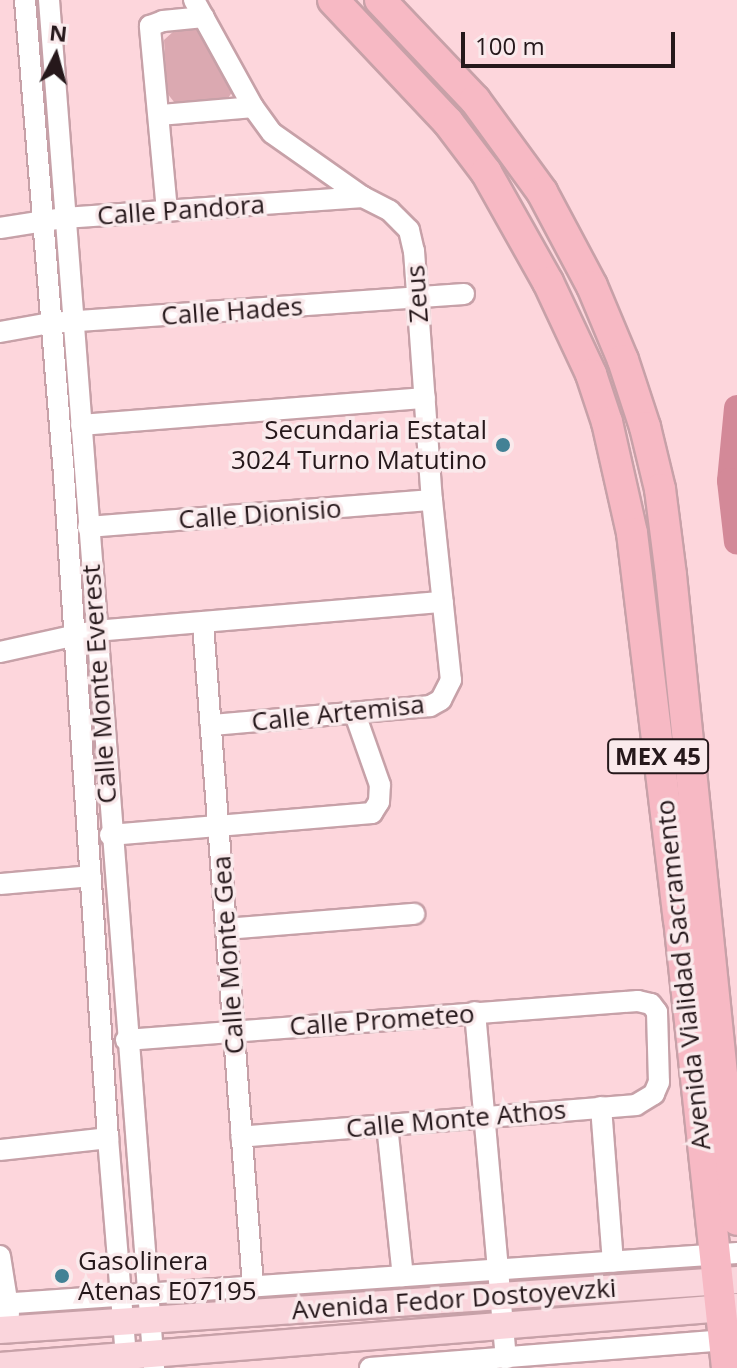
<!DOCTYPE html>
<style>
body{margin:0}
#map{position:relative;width:737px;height:1368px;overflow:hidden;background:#fdd6dc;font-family:"Open Sans",sans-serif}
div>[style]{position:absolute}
.green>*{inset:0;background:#dba9b1}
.river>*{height:26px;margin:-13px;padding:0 13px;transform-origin:13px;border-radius:13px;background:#d38998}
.roads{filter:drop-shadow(2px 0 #c7a1a8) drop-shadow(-2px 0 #c7a1a8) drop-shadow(0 2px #c7a1a8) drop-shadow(0 -2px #c7a1a8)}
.minor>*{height:20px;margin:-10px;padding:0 10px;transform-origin:10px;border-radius:10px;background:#fff}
.major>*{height:26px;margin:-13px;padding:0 13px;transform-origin:13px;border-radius:13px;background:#fad5dc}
.highway>*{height:30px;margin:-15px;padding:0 15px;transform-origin:15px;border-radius:15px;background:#f7b9c4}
.dots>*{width:22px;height:22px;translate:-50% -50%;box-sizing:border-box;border:4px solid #faeaec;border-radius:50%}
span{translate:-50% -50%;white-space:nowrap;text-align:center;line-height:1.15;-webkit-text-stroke:7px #faeaec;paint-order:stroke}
.shield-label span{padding:2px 6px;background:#faeaec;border:2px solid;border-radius:6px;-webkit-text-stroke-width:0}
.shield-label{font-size:24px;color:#26181b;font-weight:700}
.street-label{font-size:26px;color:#26181b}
.poi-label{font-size:26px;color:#26181b}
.right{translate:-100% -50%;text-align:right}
.left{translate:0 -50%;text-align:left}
.north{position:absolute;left:16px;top:16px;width:80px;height:80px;-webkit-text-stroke:6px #faeaec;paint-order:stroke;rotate:6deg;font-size:22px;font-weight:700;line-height:32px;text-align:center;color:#26181b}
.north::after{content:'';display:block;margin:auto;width:28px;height:36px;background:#26181b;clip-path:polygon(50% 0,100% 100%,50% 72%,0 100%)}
.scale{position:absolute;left:461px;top:32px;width:214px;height:36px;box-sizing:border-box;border:4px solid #26181b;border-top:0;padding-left:10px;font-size:24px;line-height:28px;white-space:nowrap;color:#26181b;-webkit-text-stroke:6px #faeaec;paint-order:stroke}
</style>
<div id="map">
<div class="green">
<div style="clip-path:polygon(198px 28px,233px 91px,226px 101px,178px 107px,167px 93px,164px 40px,175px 30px)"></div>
</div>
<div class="river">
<div style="left:737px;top:408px;width:73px;rotate:95.5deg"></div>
<div style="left:730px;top:481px;width:61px;rotate:83.5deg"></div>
</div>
<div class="roads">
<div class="minor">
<div style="left:25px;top:0;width:478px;rotate:85.3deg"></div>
<div style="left:64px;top:476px;width:663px;rotate:86.2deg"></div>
<div style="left:108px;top:1138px;width:231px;rotate:85.3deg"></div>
<div style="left:49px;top:0;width:1372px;rotate:85.61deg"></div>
<div style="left:194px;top:0;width:122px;rotate:61.1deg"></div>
<div style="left:253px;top:107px;width:32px;rotate:54deg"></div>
<div style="left:272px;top:133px;width:111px;rotate:35.1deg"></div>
<div style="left:363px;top:197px;width:30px;rotate:27deg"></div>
<div style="left:390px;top:211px;width:27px;rotate:45deg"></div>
<div style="left:409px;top:230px;width:22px;rotate:77deg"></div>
<div style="left:414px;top:251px;width:250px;rotate:85.9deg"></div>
<div style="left:432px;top:500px;width:181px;rotate:84deg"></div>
<div style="left:451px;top:680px;width:22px;rotate:117deg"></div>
<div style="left:441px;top:700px;width:13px;rotate:151deg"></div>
<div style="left:430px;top:706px;width:220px;rotate:175deg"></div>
<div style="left:160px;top:115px;width:93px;rotate:-4.9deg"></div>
<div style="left:167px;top:211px;width:186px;rotate:-95.3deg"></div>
<div style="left:150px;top:26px;width:14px;rotate:-21deg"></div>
<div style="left:163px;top:21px;width:41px;rotate:-5.6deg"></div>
<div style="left:0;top:228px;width:65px;rotate:-8.9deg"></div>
<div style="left:64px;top:218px;width:300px;rotate:-4deg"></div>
<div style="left:0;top:332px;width:51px;rotate:-10.2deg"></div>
<div style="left:50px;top:323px;width:415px;rotate:-4deg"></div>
<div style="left:81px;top:425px;width:345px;rotate:-4.5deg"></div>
<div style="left:88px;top:527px;width:345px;rotate:-4.5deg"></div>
<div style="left:203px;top:624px;width:664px;rotate:85.68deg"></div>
<div style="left:0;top:652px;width:97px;rotate:-12.5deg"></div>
<div style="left:95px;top:631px;width:349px;rotate:-4.8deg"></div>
<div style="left:110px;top:835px;width:263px;rotate:-4.8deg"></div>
<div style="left:372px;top:813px;width:13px;rotate:-58deg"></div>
<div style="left:379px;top:802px;width:17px;rotate:-87deg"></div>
<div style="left:380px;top:785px;width:75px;rotate:-109.4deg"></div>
<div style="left:0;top:884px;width:91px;rotate:-5deg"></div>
<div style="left:226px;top:929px;width:189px;rotate:-4.6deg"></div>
<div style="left:475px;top:1012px;width:348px;rotate:84.9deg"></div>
<div style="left:126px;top:1040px;width:513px;rotate:-4.36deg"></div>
<div style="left:638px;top:1001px;width:13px;rotate:13deg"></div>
<div style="left:651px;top:1004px;width:10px;rotate:53deg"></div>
<div style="left:657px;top:1012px;width:70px;rotate:88.4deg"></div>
<div style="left:659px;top:1082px;width:13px;rotate:113deg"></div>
<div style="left:654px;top:1094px;width:21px;rotate:149deg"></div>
<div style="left:636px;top:1105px;width:396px;rotate:175.4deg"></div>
<div style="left:601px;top:1107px;width:155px;rotate:85.6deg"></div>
<div style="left:387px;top:1125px;width:152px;rotate:84deg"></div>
<div style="left:0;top:1150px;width:109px;rotate:-6.3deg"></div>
<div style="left:0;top:1256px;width:58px;rotate:81deg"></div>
<div style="left:0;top:1304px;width:739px;rotate:-3.96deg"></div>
<div style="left:370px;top:1368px;width:354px;rotate:-4.5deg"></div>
</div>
<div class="major">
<div style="left:0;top:1330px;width:739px;rotate:-3.88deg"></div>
<div style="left:0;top:1366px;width:739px;rotate:-4.58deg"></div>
</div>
<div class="highway">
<div style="left:333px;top:0;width:168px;rotate:46.7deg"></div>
<div style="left:448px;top:122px;width:63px;rotate:52.8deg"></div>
<div style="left:486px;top:172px;width:126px;rotate:60.6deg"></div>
<div style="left:548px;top:282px;width:102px;rotate:64.9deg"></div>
<div style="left:591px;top:374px;width:51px;rotate:71.6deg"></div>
<div style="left:607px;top:422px;width:114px;rotate:77.3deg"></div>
<div style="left:632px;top:533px;width:389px;rotate:83.1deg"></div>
<div style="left:679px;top:919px;width:452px;rotate:83.9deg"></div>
<div style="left:380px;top:0;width:138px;rotate:46.5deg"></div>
<div style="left:475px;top:100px;width:114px;rotate:53.9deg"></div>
<div style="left:542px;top:192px;width:106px;rotate:62deg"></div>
<div style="left:592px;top:286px;width:80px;rotate:67.3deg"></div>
<div style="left:623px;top:360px;width:71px;rotate:71.8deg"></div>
<div style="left:645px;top:427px;width:64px;rotate:76.4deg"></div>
<div style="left:660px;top:489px;width:87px;rotate:82.7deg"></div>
<div style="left:671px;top:575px;width:648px;rotate:84.16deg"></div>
</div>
</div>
<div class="dots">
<div style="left:503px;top:445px;background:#428195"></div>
<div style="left:62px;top:1276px;background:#428195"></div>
</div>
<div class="shield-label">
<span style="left:658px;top:756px">MEX 45</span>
</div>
<div class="street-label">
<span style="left:181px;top:210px;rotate:-4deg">Calle Pandora</span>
<span style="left:417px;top:294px;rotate:-94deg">Zeus</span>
<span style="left:232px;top:311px;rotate:-4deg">Calle Hades</span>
<span style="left:260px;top:514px;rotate:-4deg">Calle Dionisio</span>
<span style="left:99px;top:684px;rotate:-94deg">Calle Monte Everest</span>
<span style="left:338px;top:713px;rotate:-6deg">Calle Artemisa</span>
<span style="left:228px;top:955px;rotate:-94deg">Calle Monte Gea</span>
<span style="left:683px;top:975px;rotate:-96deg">Avenida Vialidad Sacramento</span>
<span style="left:382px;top:1020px;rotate:-4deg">Calle Prometeo</span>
<span style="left:456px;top:1119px;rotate:-5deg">Calle Monte Athos</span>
<span style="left:454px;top:1299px;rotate:-4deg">Avenida Fedor Dostoyevzki</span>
</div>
<div class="poi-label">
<span class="right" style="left:487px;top:445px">Secundaria Estatal<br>3024 Turno Matutino</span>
<span class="left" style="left:78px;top:1276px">Gasolinera<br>Atenas E07195</span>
</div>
<div class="north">N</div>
<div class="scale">100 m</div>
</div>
